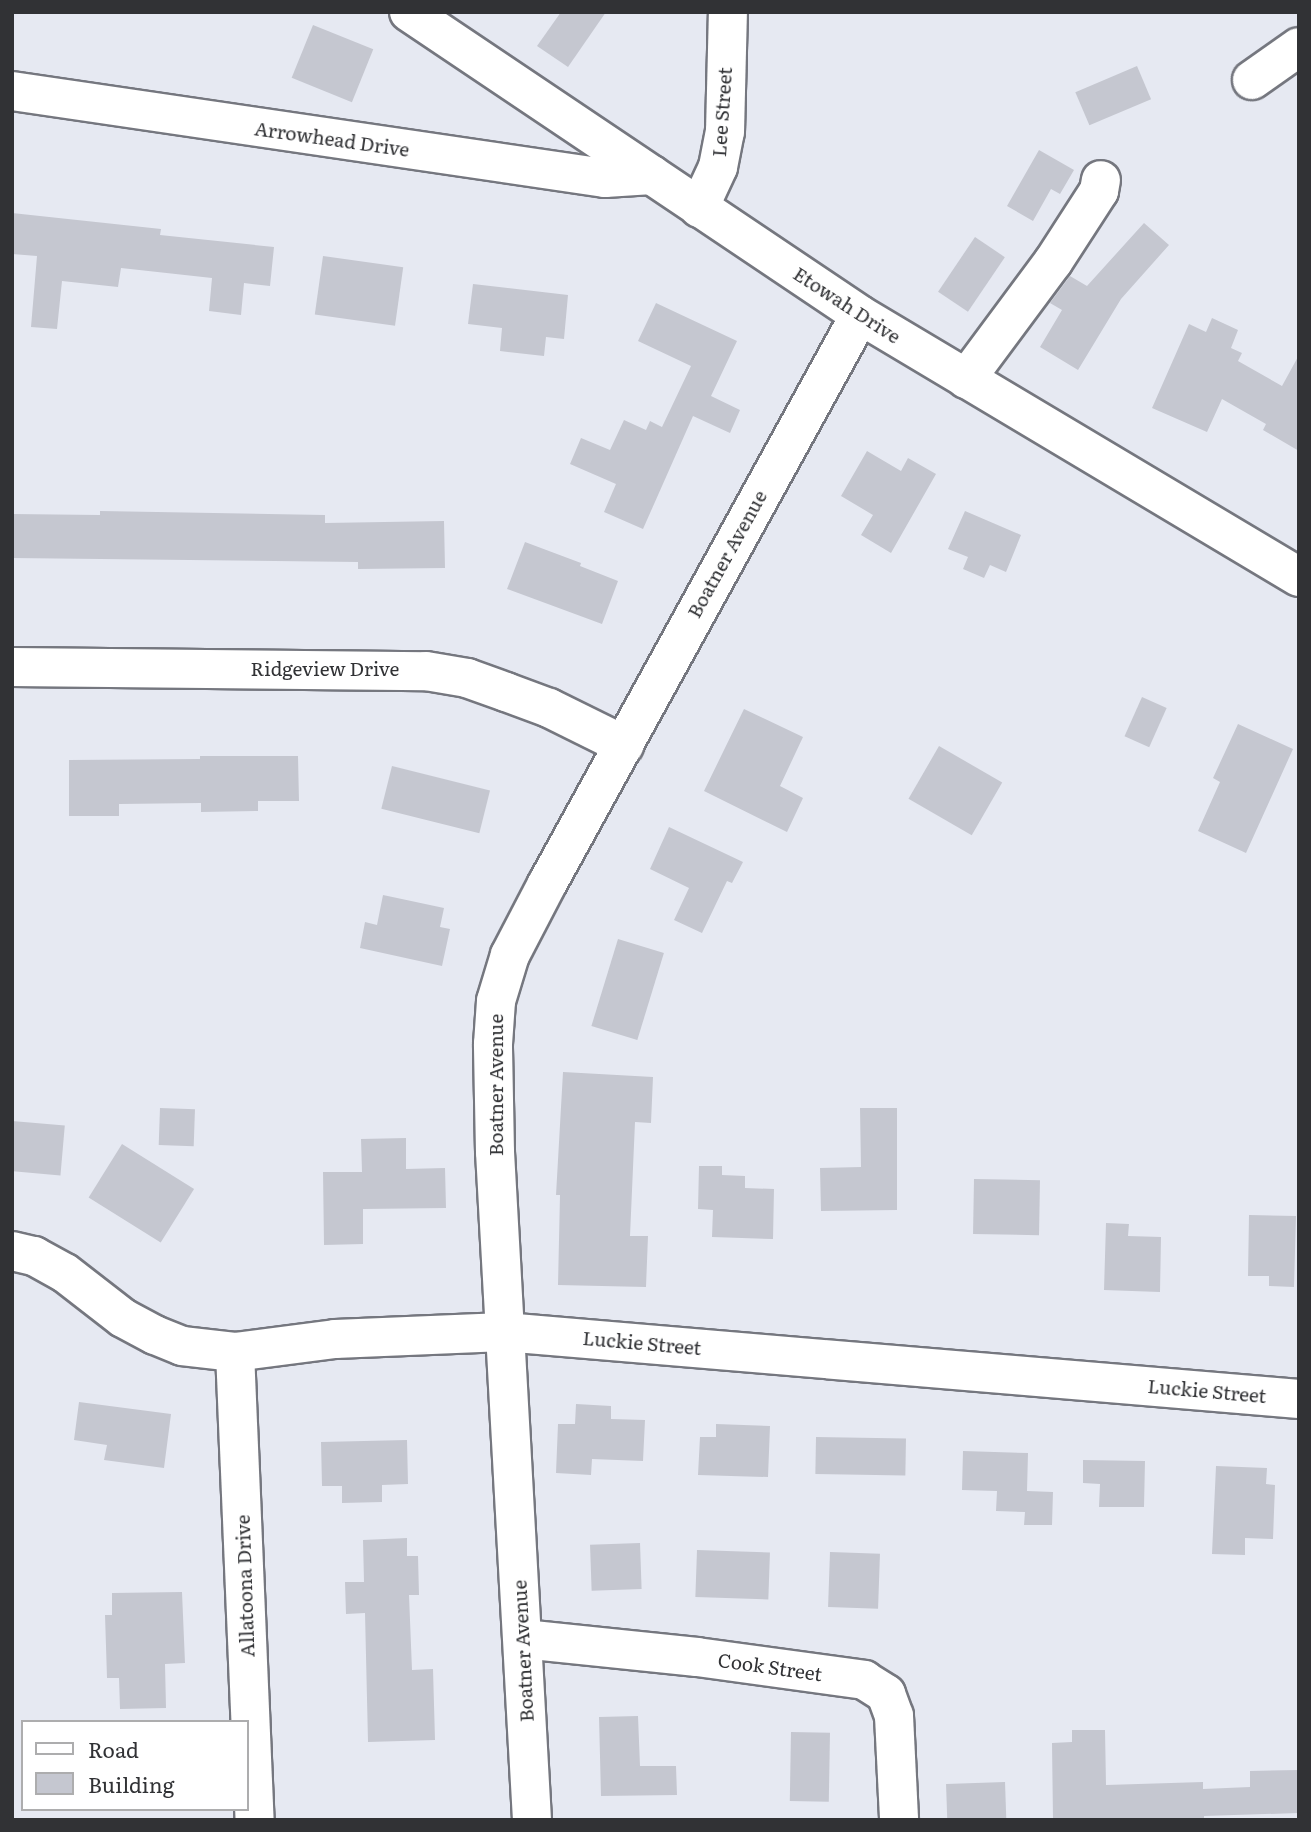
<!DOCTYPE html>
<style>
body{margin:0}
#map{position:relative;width:1311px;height:1832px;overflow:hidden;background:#e6e9f2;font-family:Literata,serif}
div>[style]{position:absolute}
.building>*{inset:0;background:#c5c7d0;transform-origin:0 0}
.roads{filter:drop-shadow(2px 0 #75777f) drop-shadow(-2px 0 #75777f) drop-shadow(0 2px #75777f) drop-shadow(0 -2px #75777f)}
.minor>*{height:38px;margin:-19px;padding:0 19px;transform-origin:19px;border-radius:19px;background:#fff}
span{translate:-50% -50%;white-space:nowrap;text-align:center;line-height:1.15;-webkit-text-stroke:5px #fff;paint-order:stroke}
.street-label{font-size:19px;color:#313235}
.frame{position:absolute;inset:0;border:14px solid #313235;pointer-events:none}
.legend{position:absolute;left:21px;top:1720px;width:228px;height:91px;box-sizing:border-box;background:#fff;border:2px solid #adadae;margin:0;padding:9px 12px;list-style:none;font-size:21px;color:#313235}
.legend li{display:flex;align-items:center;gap:14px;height:35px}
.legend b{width:35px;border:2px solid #adadae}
</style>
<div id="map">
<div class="building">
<div style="clip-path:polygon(561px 12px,606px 12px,568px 67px,537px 46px)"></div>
<div style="left:313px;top:25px;width:65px;height:57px;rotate:22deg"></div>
<div style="left:1137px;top:66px;width:36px;height:67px;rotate:67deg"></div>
<div style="clip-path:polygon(1039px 150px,1074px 170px,1060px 194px,1051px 189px,1033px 221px,1007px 206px)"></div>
<div style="clip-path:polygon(12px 213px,161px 229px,160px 235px,274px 247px,270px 286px,244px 283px,241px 315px,209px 311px,212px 278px,121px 268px,118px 287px,62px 281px,57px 329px,31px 327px,37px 256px,12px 254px)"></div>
<div style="clip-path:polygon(1144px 223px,1169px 245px,1121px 299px,1078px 370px,1040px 347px,1062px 310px,1050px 303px,1070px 276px,1087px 286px)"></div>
<div style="left:975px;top:237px;width:36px;height:66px;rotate:34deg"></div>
<div style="left:323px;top:256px;width:81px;height:59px;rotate:8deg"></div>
<div style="clip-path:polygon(473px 284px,568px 295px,564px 339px,546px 337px,544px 356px,500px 351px,502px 328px,468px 324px)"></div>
<div style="clip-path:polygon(656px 303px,737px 341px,711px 396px,740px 410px,730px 433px,693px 416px,643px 529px,604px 512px,616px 484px,570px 464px,581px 438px,610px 450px,624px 420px,646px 430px,650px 421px,662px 427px,691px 366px,638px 341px)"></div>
<div style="clip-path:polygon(1212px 318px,1238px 330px,1231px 348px,1242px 353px,1238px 361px,1282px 386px,1299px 355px,1299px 451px,1263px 430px,1266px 424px,1222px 399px,1207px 432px,1152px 408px,1189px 324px,1206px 332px)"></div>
<div style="clip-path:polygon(867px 451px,901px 471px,908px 458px,936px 474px,891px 553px,861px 535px,873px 515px,841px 496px)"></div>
<div style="clip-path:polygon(100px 511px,325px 515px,325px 523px,444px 521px,445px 568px,358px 569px,358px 562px,12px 558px,12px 514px,100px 515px)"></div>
<div style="clip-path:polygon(965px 511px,1021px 535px,1006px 572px,990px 565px,984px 578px,963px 569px,968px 557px,948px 549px)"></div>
<div style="clip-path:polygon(525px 542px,581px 563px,580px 566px,618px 581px,602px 624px,507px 589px)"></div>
<div style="left:1142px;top:697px;width:27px;height:43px;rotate:24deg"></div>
<div style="clip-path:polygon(744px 709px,803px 737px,780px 786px,803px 798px,787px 832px,704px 791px)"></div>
<div style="clip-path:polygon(1238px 724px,1293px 749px,1246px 853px,1198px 831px,1220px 782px,1213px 778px)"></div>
<div style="left:939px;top:746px;width:73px;height:61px;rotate:30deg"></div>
<div style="clip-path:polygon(200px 756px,298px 756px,299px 801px,258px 801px,258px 811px,201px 812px,201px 803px,119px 804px,119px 816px,69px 816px,69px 760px,200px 759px)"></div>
<div style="left:392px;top:766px;width:101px;height:44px;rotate:14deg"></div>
<div style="clip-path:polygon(669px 827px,743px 862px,732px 883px,727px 881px,702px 933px,674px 920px,689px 888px,650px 869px)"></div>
<div style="clip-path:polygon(383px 895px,444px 908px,440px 927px,450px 929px,442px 966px,360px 948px,365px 922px,377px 925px)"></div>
<div style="left:618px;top:939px;width:48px;height:91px;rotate:17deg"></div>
<div style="clip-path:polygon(563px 1072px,653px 1077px,651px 1123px,635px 1122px,630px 1236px,648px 1236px,646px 1287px,558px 1285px,560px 1195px,556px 1195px)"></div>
<div style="left:160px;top:1108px;width:35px;height:37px;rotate:2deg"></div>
<div style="clip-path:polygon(860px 1108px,897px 1108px,897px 1210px,821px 1211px,820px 1168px,861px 1167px)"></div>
<div style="left:12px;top:1121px;width:53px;height:50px;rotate:5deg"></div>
<div style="clip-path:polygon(406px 1138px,406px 1169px,445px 1168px,446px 1208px,363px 1209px,363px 1244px,324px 1245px,323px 1172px,362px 1172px,361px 1139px)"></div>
<div style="left:122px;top:1144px;width:85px;height:63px;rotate:32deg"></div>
<div style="clip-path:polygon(699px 1166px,722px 1166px,722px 1175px,745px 1176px,745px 1188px,774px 1189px,773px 1239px,712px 1237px,713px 1210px,698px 1209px)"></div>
<div style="left:974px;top:1179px;width:66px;height:55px;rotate:1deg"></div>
<div style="clip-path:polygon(1249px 1215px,1296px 1216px,1294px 1287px,1269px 1286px,1269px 1276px,1248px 1276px)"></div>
<div style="clip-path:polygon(1106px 1223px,1129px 1224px,1128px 1236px,1161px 1237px,1160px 1292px,1104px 1290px)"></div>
<div style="clip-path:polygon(79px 1402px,171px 1414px,164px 1468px,104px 1460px,107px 1445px,74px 1440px)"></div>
<div style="clip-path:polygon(576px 1404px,611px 1406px,611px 1419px,645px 1420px,643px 1461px,592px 1459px,591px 1475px,556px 1473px,558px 1424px,575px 1424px)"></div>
<div style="clip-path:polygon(716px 1424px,770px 1426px,768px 1477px,698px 1475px,700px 1437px,716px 1437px)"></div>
<div style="left:816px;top:1437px;width:90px;height:37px;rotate:1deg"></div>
<div style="clip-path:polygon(407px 1440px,408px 1484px,382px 1485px,382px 1502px,342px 1503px,342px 1486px,322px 1486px,321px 1442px)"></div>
<div style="clip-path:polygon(963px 1451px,1028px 1453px,1027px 1491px,1053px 1492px,1052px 1525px,1024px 1525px,1025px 1512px,996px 1511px,997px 1491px,962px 1490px)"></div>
<div style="clip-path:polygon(1083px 1460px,1145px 1461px,1144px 1507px,1099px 1507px,1100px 1484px,1083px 1483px)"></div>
<div style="clip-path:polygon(1216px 1466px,1267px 1468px,1266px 1484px,1275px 1485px,1273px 1539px,1245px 1538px,1245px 1555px,1212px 1554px)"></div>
<div style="clip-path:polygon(407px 1538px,407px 1556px,418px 1556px,419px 1595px,409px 1595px,412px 1670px,433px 1669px,435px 1740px,368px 1742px,365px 1613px,346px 1614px,345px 1582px,364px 1582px,363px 1540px)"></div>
<div style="left:640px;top:1543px;width:46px;height:50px;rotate:88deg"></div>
<div style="left:697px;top:1550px;width:73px;height:47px;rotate:2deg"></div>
<div style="left:830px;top:1552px;width:50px;height:55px;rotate:2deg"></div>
<div style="clip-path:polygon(182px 1592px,185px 1663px,165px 1664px,166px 1708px,120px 1709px,119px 1678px,107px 1678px,105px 1615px,112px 1615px,112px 1593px)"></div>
<div style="clip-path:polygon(638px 1716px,640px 1766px,676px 1766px,677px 1795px,601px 1796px,599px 1717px)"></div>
<div style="clip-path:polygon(1072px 1730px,1105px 1730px,1106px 1785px,1203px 1782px,1203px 1789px,1250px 1787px,1250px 1771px,1299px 1770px,1299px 1813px,1204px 1816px,1204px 1820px,1053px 1820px,1052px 1743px,1072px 1742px)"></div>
<div style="left:791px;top:1732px;width:39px;height:69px;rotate:1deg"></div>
<div style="left:1005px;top:1782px;width:38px;height:59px;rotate:88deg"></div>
</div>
<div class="roads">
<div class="minor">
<div style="left:409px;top:12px;width:543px;rotate:33.89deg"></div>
<div style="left:860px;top:315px;width:511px;rotate:30.83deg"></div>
<div style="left:1252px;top:80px;width:57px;rotate:-35.1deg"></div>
<div style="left:12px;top:91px;width:599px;rotate:8.35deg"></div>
<div style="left:605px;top:178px;width:47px;rotate:-3.7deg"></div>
<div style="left:699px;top:208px;width:45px;rotate:-65.1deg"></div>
<div style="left:718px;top:167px;width:36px;rotate:-79deg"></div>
<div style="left:725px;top:132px;width:120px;rotate:-88.6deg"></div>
<div style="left:966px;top:379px;width:146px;rotate:-53.4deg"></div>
<div style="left:1053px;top:262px;width:85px;rotate:-57.1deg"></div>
<div style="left:1099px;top:191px;width:11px;rotate:-80deg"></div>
<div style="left:12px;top:667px;width:414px;rotate:0.6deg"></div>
<div style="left:426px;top:671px;width:42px;rotate:9.7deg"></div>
<div style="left:467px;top:678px;width:41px;rotate:19.7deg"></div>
<div style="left:506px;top:692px;width:46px;rotate:20.4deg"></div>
<div style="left:549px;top:708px;width:84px;rotate:26.3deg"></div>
<div style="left:12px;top:1251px;width:23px;rotate:13deg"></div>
<div style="left:34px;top:1256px;width:35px;rotate:29deg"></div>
<div style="left:65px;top:1273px;width:73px;rotate:37.8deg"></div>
<div style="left:123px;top:1318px;width:36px;rotate:28deg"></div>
<div style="left:155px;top:1335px;width:29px;rotate:22deg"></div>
<div style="left:182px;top:1346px;width:53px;rotate:6.5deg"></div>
<div style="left:235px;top:1352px;width:101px;rotate:-7.4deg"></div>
<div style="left:335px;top:1339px;width:169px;rotate:-2.4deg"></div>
<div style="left:504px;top:1332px;width:798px;rotate:4.82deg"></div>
<div style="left:235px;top:1352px;width:468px;rotate:87.6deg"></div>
<div style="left:523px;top:1639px;width:175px;rotate:5.9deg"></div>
<div style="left:697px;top:1657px;width:169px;rotate:7.8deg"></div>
<div style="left:864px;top:1680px;width:26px;rotate:32deg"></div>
<div style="left:886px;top:1694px;width:23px;rotate:70deg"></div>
<div style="left:894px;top:1716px;width:104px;rotate:87.2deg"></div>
<div style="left:532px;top:1820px;width:669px;rotate:-93.17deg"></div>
<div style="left:495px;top:1152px;width:108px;rotate:-91.1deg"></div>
<div style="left:493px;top:1044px;width:43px;rotate:-86deg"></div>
<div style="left:496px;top:1001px;width:48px;rotate:-73.1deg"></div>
<div style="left:510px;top:955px;width:80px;rotate:-62.5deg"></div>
<div style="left:547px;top:884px;width:649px;rotate:-61.19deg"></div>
</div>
</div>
<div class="street-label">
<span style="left:722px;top:112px;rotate:-86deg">Lee Street</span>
<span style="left:332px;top:139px;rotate:8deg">Arrowhead Drive</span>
<span style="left:847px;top:305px;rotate:33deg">Etowah Drive</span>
<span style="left:727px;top:554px;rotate:-61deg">Boatner Avenue</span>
<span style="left:325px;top:669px">Ridgeview Drive</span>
<span style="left:496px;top:1085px;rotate:-90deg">Boatner Avenue</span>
<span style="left:642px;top:1343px;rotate:5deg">Luckie Street</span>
<span style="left:1207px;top:1391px;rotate:5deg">Luckie Street</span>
<span style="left:245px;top:1586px;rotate:-92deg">Allatoona Drive</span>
<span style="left:523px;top:1651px;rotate:-93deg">Boatner Avenue</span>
<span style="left:770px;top:1667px;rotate:8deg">Cook Street</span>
</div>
<div class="frame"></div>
<ul class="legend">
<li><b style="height:9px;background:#fff"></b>Road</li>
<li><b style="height:19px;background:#c5c7d0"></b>Building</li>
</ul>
</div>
